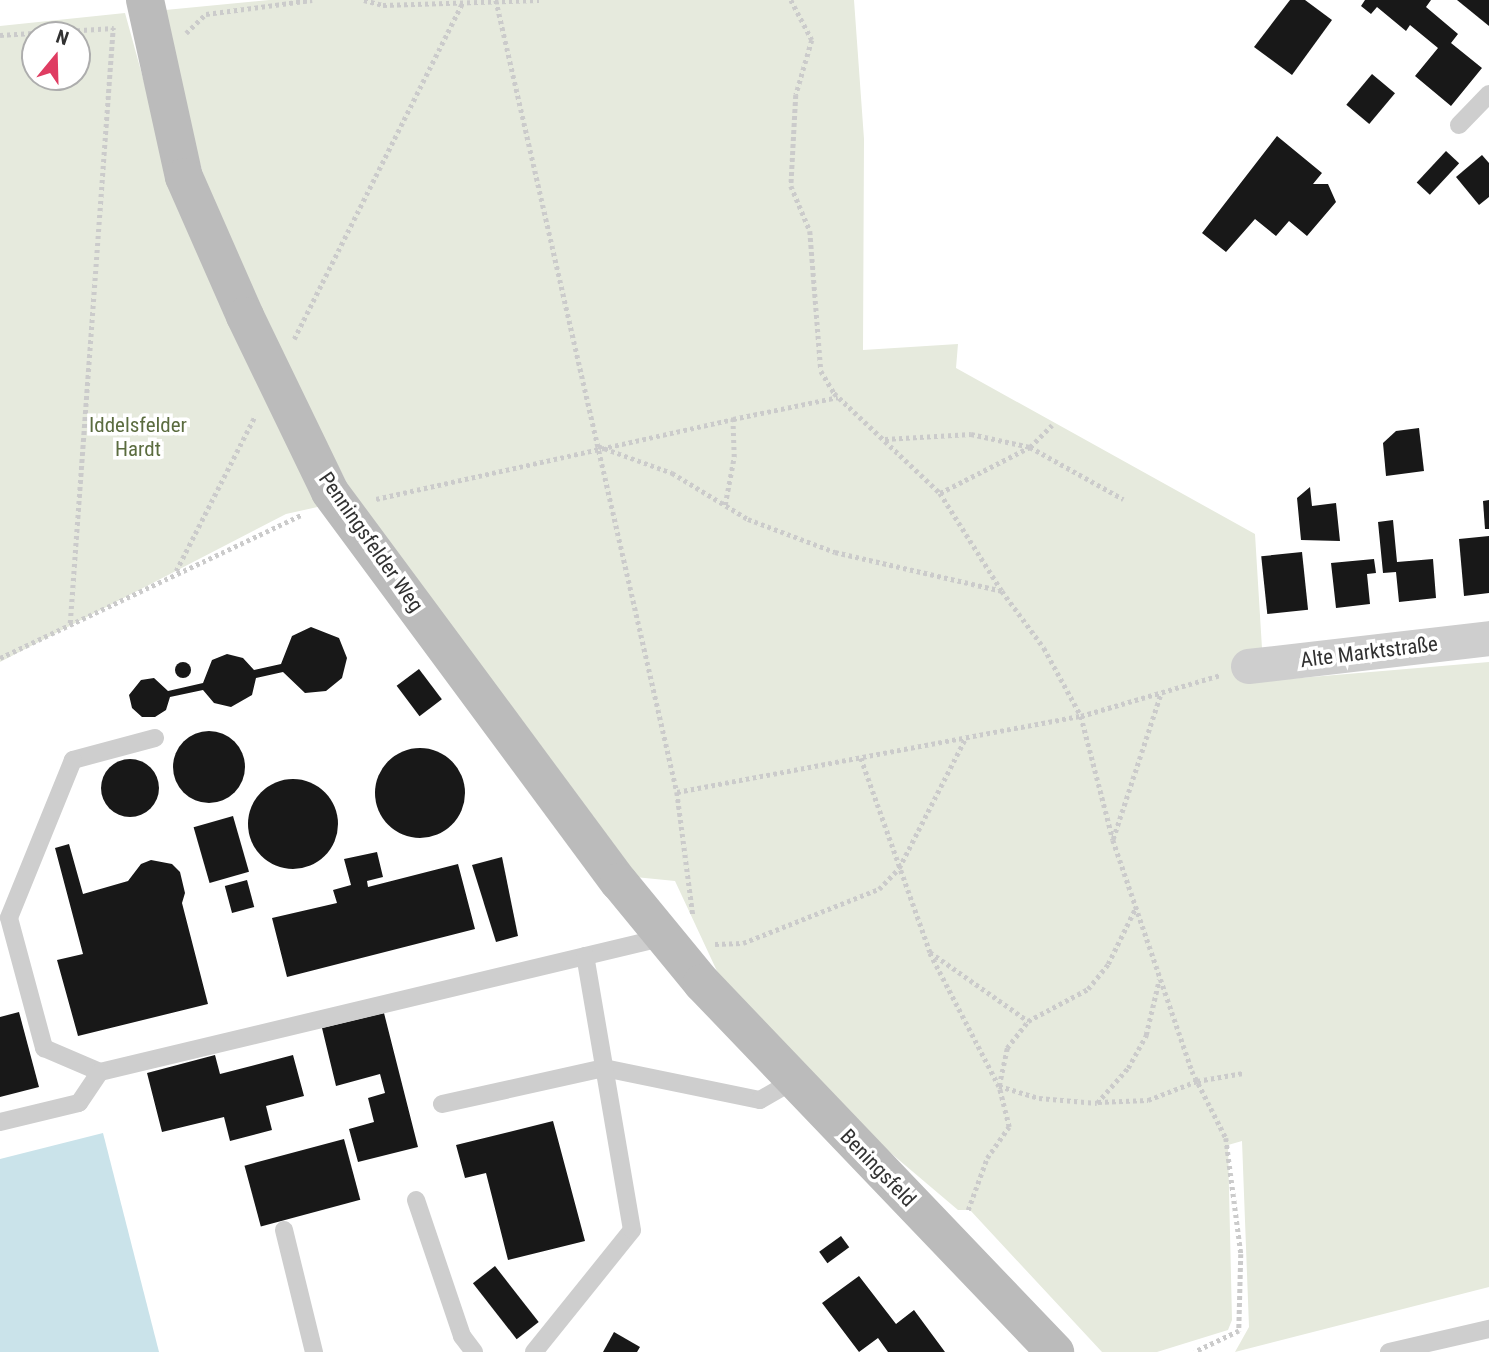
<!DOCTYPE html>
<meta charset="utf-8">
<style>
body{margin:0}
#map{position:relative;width:1489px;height:1352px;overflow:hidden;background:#fff;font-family:"Roboto Condensed",sans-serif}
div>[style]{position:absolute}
.green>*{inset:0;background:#e6eadd}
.water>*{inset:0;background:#cae3ea}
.building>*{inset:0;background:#181818;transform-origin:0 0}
.round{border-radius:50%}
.path>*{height:4.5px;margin-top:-2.25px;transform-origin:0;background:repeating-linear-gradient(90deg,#cbcbcb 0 3.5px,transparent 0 7px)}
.lane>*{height:18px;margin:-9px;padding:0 9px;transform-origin:9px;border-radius:9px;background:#cecece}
.street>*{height:35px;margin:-17.5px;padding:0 17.5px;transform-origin:17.5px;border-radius:17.5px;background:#cecece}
.secondary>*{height:38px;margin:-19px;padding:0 19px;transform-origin:19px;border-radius:19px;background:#bbb}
span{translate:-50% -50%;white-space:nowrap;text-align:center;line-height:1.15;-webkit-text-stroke:7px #fff;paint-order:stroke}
.park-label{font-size:21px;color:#5b6c3f}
.street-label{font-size:21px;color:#313131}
.north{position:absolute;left:21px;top:21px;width:70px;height:70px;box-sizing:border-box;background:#fff;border:2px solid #adadad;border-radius:50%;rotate:19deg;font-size:19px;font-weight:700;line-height:28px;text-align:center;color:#313131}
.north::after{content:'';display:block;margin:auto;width:24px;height:32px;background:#df3c62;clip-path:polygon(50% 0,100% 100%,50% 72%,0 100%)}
</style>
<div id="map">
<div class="green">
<div style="clip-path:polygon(269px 0,854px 0,864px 139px,863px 350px,958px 344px,956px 368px,1255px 534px,1264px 681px,1489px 662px,1489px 1287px,1235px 1352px,1249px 1327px,1242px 1141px,1228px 1145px,1232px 1320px,1228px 1330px,1157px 1352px,1102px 1352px,970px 1210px,958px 1210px,860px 1127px,723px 984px,675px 881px,635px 877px,355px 499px,222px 238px,155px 11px)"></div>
<div style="clip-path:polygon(evenodd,125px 13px,159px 136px,331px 504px,286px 514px,0 662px,0 26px,125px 13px,35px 35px,77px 35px,77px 77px,35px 77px,35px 35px)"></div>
</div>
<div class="water">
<div style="clip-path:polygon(103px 1133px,159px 1352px,0 1352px,0 1159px)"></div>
</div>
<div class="building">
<div style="clip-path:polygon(1290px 0,1305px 0,1332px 20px,1292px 75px,1254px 47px)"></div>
<div style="clip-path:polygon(1365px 0,1431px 0,1426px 7px,1458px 34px,1451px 43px,1482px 68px,1451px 106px,1415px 76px,1438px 48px,1410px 25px,1406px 31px,1377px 7px,1371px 14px,1361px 6px)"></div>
<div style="clip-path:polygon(1457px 0,1489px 0,1489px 26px)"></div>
<div style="left:1372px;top:74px;width:30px;height:40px;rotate:40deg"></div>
<div style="clip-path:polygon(1277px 136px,1322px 173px,1313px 184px,1328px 184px,1336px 202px,1307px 236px,1289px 221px,1276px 236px,1255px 219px,1226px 252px,1202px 233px)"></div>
<div style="left:1446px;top:151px;width:18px;height:43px;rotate:43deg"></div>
<div style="clip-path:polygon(1482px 155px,1489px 163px,1489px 197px,1479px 205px,1456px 177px)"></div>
<div style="clip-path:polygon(1419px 428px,1424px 471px,1386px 476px,1383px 443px,1396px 431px)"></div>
<div style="clip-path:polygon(1310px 487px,1312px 506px,1336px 503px,1340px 541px,1301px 540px,1297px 498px)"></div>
<div style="clip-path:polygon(1489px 500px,1489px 529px,1485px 529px,1483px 501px)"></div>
<div style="clip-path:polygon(1393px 520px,1397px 562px,1433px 559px,1436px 598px,1399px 602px,1396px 572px,1383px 573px,1378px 522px)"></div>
<div style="clip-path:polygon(1489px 536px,1489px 593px,1464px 596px,1459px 539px)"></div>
<div style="left:1302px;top:552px;width:58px;height:41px;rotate:84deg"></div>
<div style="clip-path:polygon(1374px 559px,1376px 573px,1367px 574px,1370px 604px,1336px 608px,1331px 563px)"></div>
<div style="clip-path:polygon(311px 627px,339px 638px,347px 658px,342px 678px,326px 691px,305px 693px,283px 672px,256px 678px,252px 695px,231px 707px,214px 703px,203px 690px,170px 697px,166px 710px,155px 717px,142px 717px,132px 708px,129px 695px,141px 680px,154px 678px,168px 691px,203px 683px,212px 660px,227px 654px,243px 658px,254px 670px,281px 664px,292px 636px)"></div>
<div class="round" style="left:175px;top:662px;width:16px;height:16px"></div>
<div style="left:419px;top:669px;width:38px;height:28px;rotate:53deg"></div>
<div class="round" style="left:173px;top:731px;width:72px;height:72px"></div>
<div class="round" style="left:375px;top:748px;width:90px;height:90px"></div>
<div class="round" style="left:101px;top:759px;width:58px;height:58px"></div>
<div class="round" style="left:248px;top:779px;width:90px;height:90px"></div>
<div style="left:233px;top:816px;width:58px;height:41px;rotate:74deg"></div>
<div style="clip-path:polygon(69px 844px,83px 894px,128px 881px,141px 864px,151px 860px,172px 864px,180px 872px,185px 893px,182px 903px,208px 1004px,78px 1036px,57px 960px,83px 954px,55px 848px)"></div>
<div style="clip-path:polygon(377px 852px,383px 877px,367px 881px,368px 887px,458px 864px,475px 929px,287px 977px,272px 918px,337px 903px,333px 890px,351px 885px,344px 859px)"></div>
<div style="clip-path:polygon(502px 857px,518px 936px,496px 942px,472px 865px)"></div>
<div style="left:247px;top:880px;width:28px;height:23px;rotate:75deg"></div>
<div style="clip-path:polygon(19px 1012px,39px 1087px,0 1097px,0 1017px)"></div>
<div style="clip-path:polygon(384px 1013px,418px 1147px,358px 1162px,349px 1129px,374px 1122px,368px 1098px,385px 1093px,380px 1074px,336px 1086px,322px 1028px)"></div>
<div style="clip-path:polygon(215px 1055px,220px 1074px,293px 1055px,304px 1096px,266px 1106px,272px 1130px,230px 1141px,224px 1117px,162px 1132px,147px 1073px)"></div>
<div style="clip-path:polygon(553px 1121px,585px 1241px,508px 1260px,486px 1173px,465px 1178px,456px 1145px)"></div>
<div style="left:344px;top:1139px;width:63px;height:103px;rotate:75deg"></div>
<div style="left:841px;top:1236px;width:14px;height:27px;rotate:54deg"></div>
<div style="left:495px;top:1266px;width:71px;height:28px;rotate:52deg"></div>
<div style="clip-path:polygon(859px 1276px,896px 1324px,914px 1310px,945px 1352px,888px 1352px,878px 1338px,859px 1352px,822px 1303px)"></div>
<div style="clip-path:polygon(614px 1332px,640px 1347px,637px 1352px,603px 1352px)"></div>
</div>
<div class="path">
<div style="left:364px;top:0;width:20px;rotate:15deg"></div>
<div style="left:383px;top:5px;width:156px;rotate:-1.8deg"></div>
<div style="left:496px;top:0;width:812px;rotate:77.13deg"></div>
<div style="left:677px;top:792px;width:125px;rotate:82.6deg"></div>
<div style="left:791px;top:0;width:45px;rotate:62.3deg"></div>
<div style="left:812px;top:40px;width:57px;rotate:106.2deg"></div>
<div style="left:796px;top:95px;width:91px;rotate:93.1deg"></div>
<div style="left:791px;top:186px;width:49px;rotate:67.1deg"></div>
<div style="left:810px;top:231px;width:140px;rotate:85.5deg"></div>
<div style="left:821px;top:371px;width:26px;rotate:59deg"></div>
<div style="left:834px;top:393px;width:146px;rotate:43.3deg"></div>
<div style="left:940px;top:493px;width:116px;rotate:57.7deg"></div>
<div style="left:186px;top:33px;width:28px;rotate:-44deg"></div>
<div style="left:206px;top:14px;width:107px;rotate:-7.5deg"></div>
<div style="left:0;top:35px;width:114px;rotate:-3.5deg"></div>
<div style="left:294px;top:339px;width:377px;rotate:-63.4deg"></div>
<div style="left:885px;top:439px;width:86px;rotate:-3.3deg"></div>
<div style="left:971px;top:434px;width:60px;rotate:12.4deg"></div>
<div style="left:1030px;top:447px;width:107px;rotate:29.2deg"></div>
<div style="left:598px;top:446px;width:79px;rotate:20deg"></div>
<div style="left:672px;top:473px;width:89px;rotate:31.2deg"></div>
<div style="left:748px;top:519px;width:93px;rotate:20.8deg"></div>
<div style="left:835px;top:552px;width:171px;rotate:13.1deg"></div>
<div style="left:1002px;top:591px;width:71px;rotate:53.6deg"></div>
<div style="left:1044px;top:648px;width:77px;rotate:61.4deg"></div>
<div style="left:1081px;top:716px;width:128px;rotate:75.5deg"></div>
<div style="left:1113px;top:840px;width:244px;rotate:71.1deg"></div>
<div style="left:1192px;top:1071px;width:75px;rotate:63.1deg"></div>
<div style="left:1226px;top:1138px;width:117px;rotate:82.6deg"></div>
<div style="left:1241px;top:1254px;width:77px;rotate:91.5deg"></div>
<div style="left:1239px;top:1331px;width:49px;rotate:154.5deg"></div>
<div style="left:940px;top:493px;width:101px;rotate:-27.1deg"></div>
<div style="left:1030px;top:447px;width:31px;rotate:-45deg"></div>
<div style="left:376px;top:499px;width:366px;rotate:-12.6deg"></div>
<div style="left:725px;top:505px;width:49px;rotate:-79.4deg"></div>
<div style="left:734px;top:457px;width:38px;rotate:-92deg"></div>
<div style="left:733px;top:419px;width:107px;rotate:-11.8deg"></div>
<div style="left:176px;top:571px;width:174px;rotate:-63deg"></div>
<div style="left:70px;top:623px;width:597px;rotate:-85.87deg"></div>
<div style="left:0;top:658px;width:335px;rotate:-25.4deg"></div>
<div style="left:861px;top:758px;width:206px;rotate:70.4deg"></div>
<div style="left:930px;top:952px;width:120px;rotate:35.1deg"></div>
<div style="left:1028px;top:1021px;width:68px;rotate:-28.1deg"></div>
<div style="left:1088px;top:989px;width:32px;rotate:-51deg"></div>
<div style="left:1108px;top:964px;width:64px;rotate:-63.8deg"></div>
<div style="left:677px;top:792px;width:411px;rotate:-10.7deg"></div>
<div style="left:1081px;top:716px;width:145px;rotate:-16.4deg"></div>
<div style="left:1113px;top:839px;width:154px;rotate:-71.8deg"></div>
<div style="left:715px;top:944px;width:28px;rotate:-2deg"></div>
<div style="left:743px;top:943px;width:146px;rotate:-21.7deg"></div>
<div style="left:879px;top:889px;width:29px;rotate:-46deg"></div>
<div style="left:899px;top:868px;width:145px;rotate:-62.9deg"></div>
<div style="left:930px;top:953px;width:150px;rotate:62.6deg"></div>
<div style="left:999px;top:1086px;width:39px;rotate:-78deg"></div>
<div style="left:1007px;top:1048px;width:34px;rotate:-52deg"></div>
<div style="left:999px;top:1086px;width:42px;rotate:16.7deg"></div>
<div style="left:1039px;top:1098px;width:58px;rotate:4.9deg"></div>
<div style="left:1097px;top:1103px;width:47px;rotate:-48.5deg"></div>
<div style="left:1128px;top:1068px;width:38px;rotate:-61deg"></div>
<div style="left:1146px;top:1035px;width:57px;rotate:-76.7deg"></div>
<div style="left:1098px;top:1102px;width:50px;rotate:-2.3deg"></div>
<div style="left:1148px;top:1100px;width:53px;rotate:-21.2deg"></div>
<div style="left:1197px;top:1081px;width:47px;rotate:-9.9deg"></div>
<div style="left:968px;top:1210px;width:55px;rotate:-69.9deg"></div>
<div style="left:987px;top:1158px;width:38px;rotate:-55deg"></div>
<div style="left:1009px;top:1127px;width:41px;rotate:-104deg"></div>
</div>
<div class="lane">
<div style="left:1459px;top:125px;width:43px;rotate:-45.9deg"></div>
<div style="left:155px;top:738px;width:85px;rotate:165deg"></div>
<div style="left:73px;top:760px;width:170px;rotate:112.1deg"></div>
<div style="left:9px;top:918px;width:135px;rotate:74.9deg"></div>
<div style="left:44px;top:1048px;width:61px;rotate:23.2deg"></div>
<div style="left:100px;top:1072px;width:581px;rotate:-13.44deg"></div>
<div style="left:442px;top:1104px;width:166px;rotate:-12.5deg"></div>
<div style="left:604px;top:1068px;width:159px;rotate:11.6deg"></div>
<div style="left:760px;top:1100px;width:39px;rotate:-30deg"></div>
<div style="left:0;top:1122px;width:81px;rotate:-13.5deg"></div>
<div style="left:79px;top:1103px;width:37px;rotate:-56deg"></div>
<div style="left:416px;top:1200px;width:144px;rotate:71.3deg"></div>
<div style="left:462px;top:1336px;width:20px;rotate:53deg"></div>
<div style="left:284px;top:1230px;width:126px;rotate:76.2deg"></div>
<div style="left:534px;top:1352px;width:156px;rotate:-51.2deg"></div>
<div style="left:632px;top:1230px;width:278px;rotate:-99.7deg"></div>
<div style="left:1389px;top:1352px;width:103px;rotate:-13deg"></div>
</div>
<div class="street">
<div style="left:1248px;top:666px;width:243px;rotate:-6.6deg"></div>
</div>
<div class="secondary">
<div style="left:145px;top:0;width:181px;rotate:77.6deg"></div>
<div style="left:184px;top:177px;width:152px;rotate:66.3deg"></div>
<div style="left:245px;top:316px;width:195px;rotate:64.2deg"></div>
<div style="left:330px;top:492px;width:485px;rotate:53.5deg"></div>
<div style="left:619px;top:882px;width:131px;rotate:50.6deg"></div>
<div style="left:702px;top:983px;width:511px;rotate:46.27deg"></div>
</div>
<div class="park-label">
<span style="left:138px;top:437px">Iddelsfelder<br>Hardt</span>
</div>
<div class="street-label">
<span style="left:371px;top:542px;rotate:55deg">Penningsfelder Weg</span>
<span style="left:1369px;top:652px;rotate:-7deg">Alte Marktstraße</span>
<span style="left:878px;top:1168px;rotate:46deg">Beningsfeld</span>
</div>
<div class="north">N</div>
</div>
